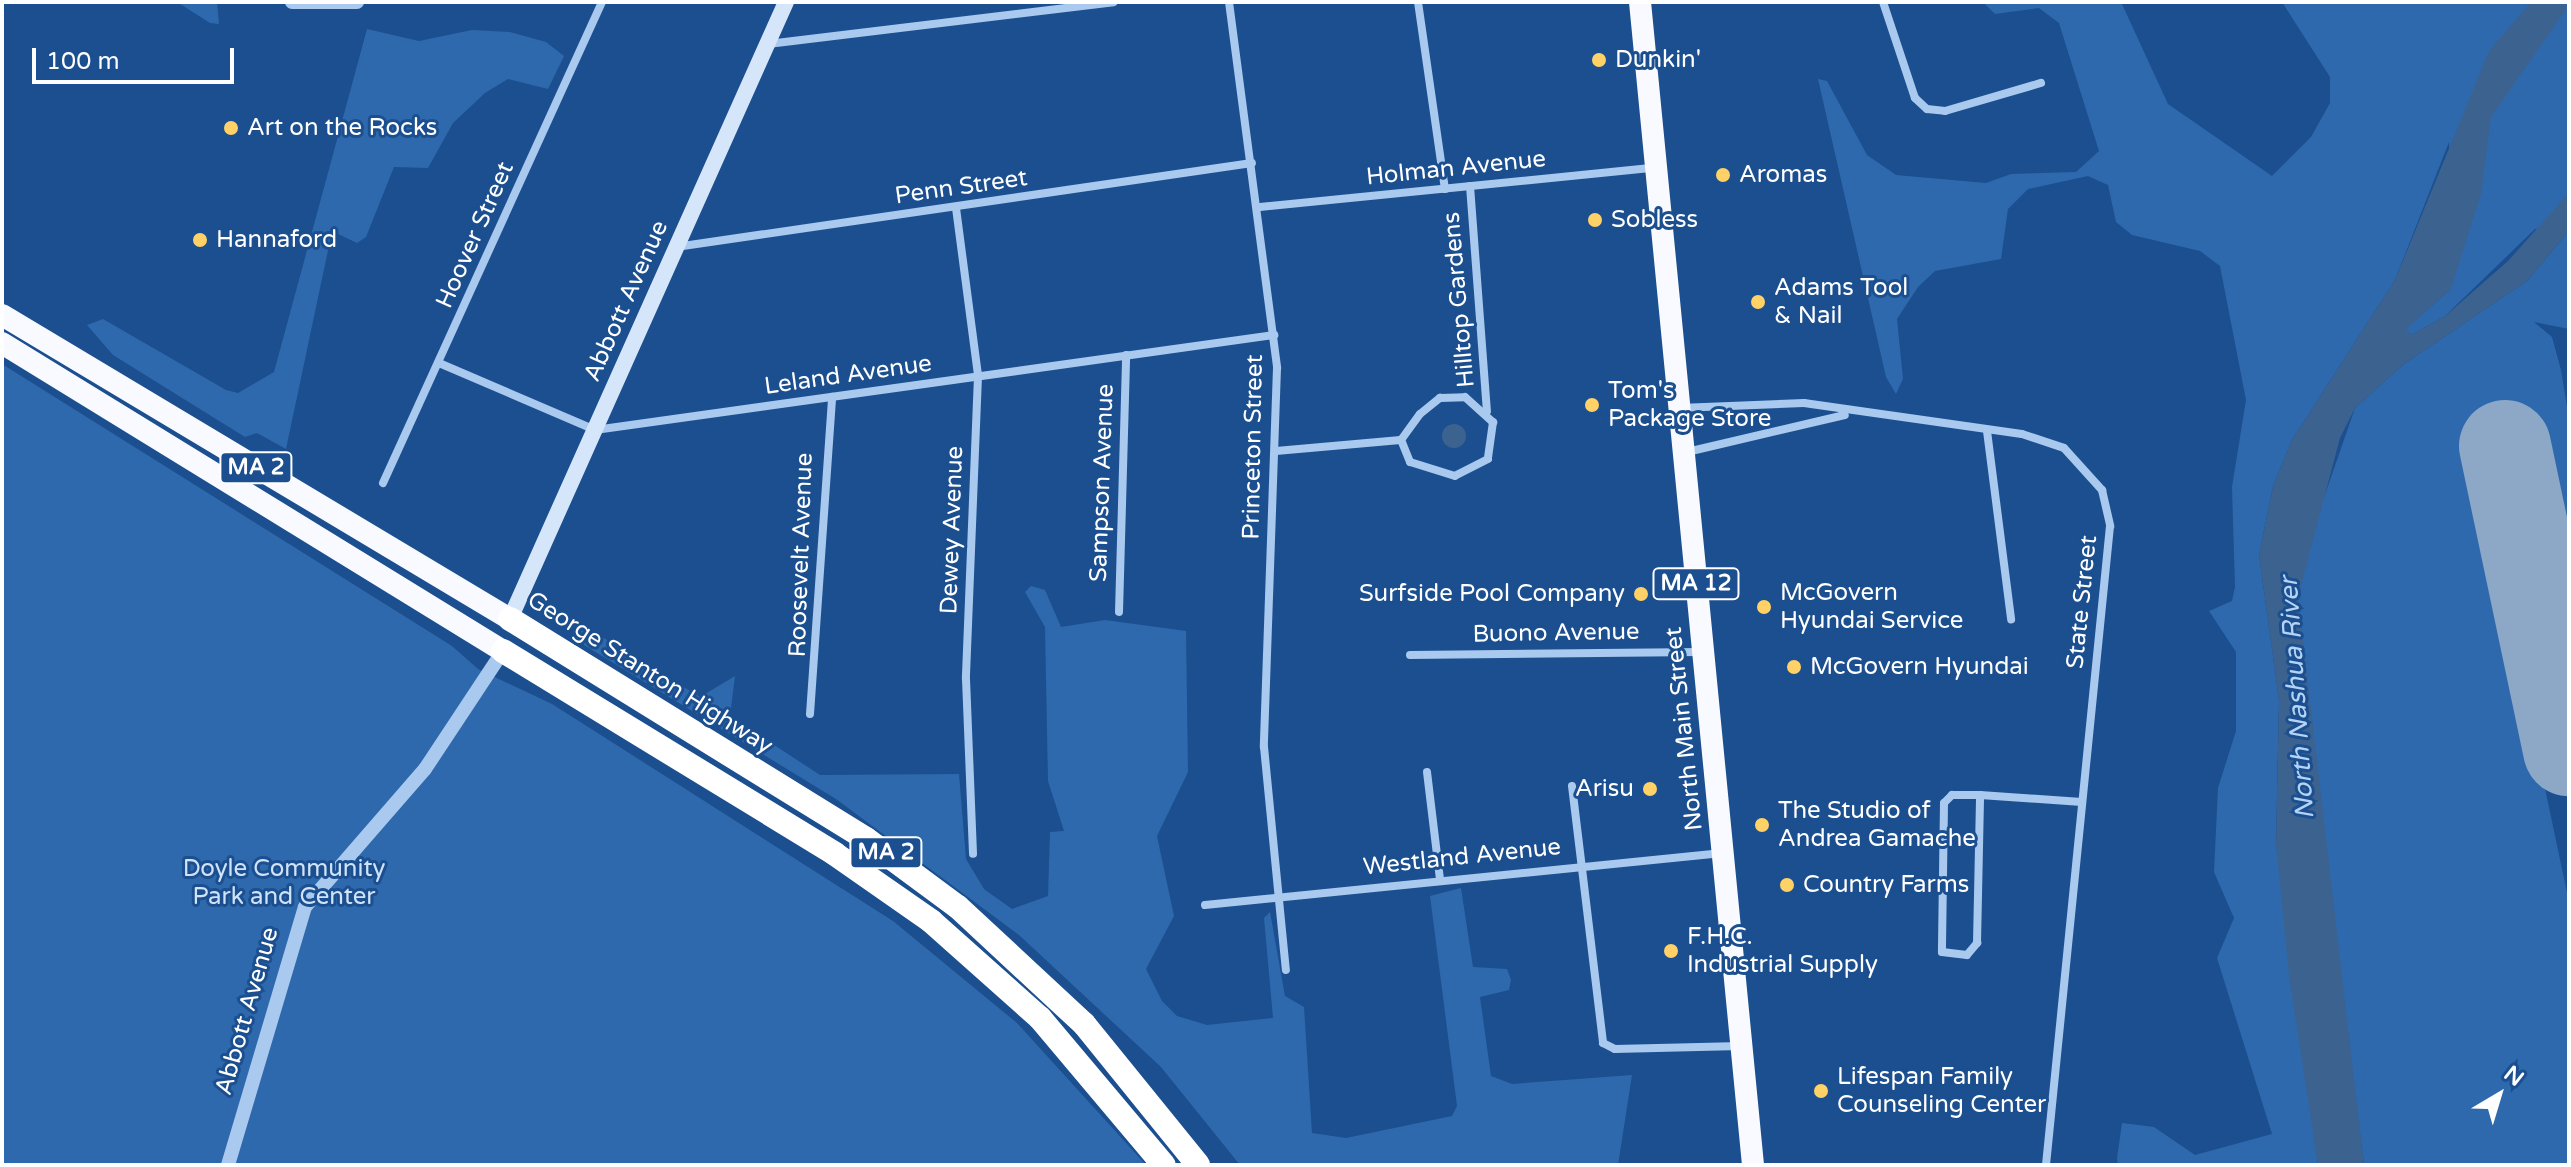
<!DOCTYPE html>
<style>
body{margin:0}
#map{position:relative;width:2571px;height:1167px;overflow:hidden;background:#1b4f8f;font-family:"Varela Round",sans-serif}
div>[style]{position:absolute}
.green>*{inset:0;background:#2e69ad}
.water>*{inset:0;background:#3c6290}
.round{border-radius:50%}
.taxiway>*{height:36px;margin:-18px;padding:0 18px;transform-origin:18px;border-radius:18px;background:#8da7c7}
.runway>*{height:92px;margin:-46px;padding:0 46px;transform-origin:46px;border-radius:46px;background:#8da7c7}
.minor>*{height:8px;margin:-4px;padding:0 4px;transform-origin:4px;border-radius:4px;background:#a9c9ee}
.tertiary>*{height:14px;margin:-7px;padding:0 7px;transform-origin:7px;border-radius:7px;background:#a9c9ee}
.secondary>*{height:16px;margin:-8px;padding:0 8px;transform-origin:8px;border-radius:8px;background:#d6e6fa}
.trunk>*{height:22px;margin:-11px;padding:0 11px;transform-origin:11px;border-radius:11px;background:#f8faff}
.motorway>*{height:24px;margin:-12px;padding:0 12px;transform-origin:12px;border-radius:12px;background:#fff}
.dots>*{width:22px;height:22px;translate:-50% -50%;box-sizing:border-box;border:4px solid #1b4f8f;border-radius:50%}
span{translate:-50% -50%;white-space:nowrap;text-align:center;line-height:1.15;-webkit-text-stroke:6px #1b4f8f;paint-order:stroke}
.shield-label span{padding:2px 6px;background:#1b4f8f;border:2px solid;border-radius:6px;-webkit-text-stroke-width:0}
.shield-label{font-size:22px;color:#fff;font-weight:700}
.poi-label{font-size:24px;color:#fff}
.left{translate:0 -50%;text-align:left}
.right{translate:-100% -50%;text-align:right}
.street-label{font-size:24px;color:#fff}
.park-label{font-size:24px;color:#cfe3fa}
.water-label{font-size:26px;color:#b5d3f5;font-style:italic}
.frame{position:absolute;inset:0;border:4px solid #fff;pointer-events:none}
.north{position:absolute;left:2459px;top:1055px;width:80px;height:80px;-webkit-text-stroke:6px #1b4f8f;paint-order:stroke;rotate:38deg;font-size:22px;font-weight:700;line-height:32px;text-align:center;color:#fff}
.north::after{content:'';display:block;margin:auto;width:28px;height:36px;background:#fff;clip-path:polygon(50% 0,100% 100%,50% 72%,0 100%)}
.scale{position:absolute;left:32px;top:48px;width:202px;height:36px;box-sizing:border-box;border:4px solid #fff;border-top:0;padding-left:10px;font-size:24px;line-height:28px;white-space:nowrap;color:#fff;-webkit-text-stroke:6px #1b4f8f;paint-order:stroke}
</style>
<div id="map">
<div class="green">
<div style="clip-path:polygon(177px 2px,217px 2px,219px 24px,210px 23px)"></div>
<div style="clip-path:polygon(1983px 2px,2121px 2px,2168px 104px,2272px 176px,2311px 137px,2330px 103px,2330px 77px,2282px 2px,2569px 2px,2569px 227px,2535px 229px,2444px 317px,2411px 335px,2405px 329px,2451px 289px,2449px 142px,2395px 280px,2292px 440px,2273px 486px,2259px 555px,2279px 700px,2276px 843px,2318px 1165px,2118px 1165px,2117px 1158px,2122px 1123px,2154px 1127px,2195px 1155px,2272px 1134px,2217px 958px,2234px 918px,2214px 872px,2218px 788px,2236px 731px,2236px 652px,2209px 611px,2232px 601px,2235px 587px,2232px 487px,2246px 400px,2220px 266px,2200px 251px,2132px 235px,2116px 222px,2108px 185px,2088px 176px,2028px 189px,2008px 209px,2001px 259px,1935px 271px,1918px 287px,1897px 319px,1903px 379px,1896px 394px,1886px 377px,1818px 79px,1827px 81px,1867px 155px,1896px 175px,1986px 183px,2011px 174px,2076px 172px,2099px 151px,2059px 23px,2039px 8px,1995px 14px)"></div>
<div style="clip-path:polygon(367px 29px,419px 41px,472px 30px,510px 32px,546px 42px,564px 56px,548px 89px,508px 79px,485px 93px,453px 123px,428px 168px,394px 167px,366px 237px,357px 243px,338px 234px,330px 241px,286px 449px,257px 433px,245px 437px,113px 355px,87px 325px,103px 319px,226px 390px,238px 393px,274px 372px)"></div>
<div style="clip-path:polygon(2569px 231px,2569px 329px,2534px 322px,2552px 337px,2561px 370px,2569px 419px,2569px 531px,2554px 529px,2534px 437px,2474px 452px,2569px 902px,2569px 1165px,2364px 1165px,2300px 658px,2298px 597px,2312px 532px,2355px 408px,2404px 364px,2527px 281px)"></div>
<div style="clip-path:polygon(2px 364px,452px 646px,478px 669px,552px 704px,893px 921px,1017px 1023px,1146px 1165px,2px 1165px)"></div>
<div style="clip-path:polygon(1031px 586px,1045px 590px,1061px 627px,1105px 620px,1186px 631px,1188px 772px,1157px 836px,1174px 916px,1146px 969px,1162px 1001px,1177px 1016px,1207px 1025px,1273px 1018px,1264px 918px,1270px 912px,1285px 996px,1304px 1007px,1312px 1133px,1346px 1138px,1452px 1116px,1457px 1106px,1430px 896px,1461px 888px,1473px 967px,1507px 969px,1511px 980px,1509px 990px,1480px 997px,1491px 1076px,1512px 1084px,1632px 1075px,1618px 1165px,1240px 1165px,1161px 1067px,1019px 935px,836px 799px,584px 645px,568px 616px,700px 697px,735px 676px,730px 716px,820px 775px,959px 774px,966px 859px,984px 889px,1012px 909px,1048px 896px,1050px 832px,1064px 831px,1048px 781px,1045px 627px,1025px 592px)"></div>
</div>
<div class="water">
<div style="clip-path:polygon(2531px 2px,2569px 5px,2491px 117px,2481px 194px,2451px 289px,2406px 329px,2411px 335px,2444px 317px,2508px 261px,2569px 193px,2569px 231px,2527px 281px,2404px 364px,2355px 408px,2340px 438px,2298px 597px,2364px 1165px,2318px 1165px,2289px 976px,2276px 843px,2279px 700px,2259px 555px,2273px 486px,2292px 440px,2395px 280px,2489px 51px)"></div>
<div class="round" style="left:1442px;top:424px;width:24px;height:24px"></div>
</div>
<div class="taxiway">
<div style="left:2530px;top:568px;width:40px;rotate:-13deg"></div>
</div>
<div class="runway">
<div style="left:2505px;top:446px;width:311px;rotate:78.1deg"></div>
</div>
<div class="minor">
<div style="left:1229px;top:2px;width:369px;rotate:82.5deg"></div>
<div style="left:1277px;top:368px;width:379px;rotate:92deg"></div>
<div style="left:1264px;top:747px;width:224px;rotate:84.4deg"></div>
<div style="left:1418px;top:2px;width:189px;rotate:81.8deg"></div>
<div style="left:1883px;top:2px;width:101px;rotate:71.6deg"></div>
<div style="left:1915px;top:98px;width:16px;rotate:43deg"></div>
<div style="left:1927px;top:109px;width:18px;rotate:6deg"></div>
<div style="left:1945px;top:111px;width:100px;rotate:-16.3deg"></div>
<div style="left:768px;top:44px;width:348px;rotate:-6.9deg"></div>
<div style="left:1470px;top:186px;width:226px;rotate:85.7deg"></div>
<div style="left:1260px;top:207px;width:395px;rotate:-5.7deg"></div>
<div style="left:956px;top:208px;width:169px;rotate:82.5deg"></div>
<div style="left:978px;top:376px;width:303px;rotate:92.3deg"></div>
<div style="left:966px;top:679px;width:175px;rotate:87.7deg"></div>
<div style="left:676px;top:247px;width:582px;rotate:-8.3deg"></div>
<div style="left:439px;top:363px;width:170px;rotate:23.2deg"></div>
<div style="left:595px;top:430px;width:686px;rotate:-7.96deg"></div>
<div style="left:1465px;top:397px;width:38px;rotate:42deg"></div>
<div style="left:1493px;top:422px;width:37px;rotate:98deg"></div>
<div style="left:1488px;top:459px;width:37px;rotate:153deg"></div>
<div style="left:1455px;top:476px;width:47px;rotate:-162.7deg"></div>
<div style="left:1410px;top:462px;width:24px;rotate:-112deg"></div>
<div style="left:1401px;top:440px;width:32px;rotate:-54deg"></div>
<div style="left:1420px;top:414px;width:26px;rotate:-39deg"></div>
<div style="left:1440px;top:398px;width:25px;rotate:-2deg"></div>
<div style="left:1679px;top:408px;width:125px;rotate:-2.3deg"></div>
<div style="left:1804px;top:403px;width:220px;rotate:8.1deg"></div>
<div style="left:2022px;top:434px;width:44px;rotate:18.4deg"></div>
<div style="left:2064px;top:448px;width:57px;rotate:47.9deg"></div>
<div style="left:2102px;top:490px;width:37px;rotate:77deg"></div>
<div style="left:2110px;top:526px;width:642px;rotate:95.72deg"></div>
<div style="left:1987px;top:431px;width:190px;rotate:82.7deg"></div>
<div style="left:1276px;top:451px;width:125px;rotate:-5deg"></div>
<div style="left:1687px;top:452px;width:162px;rotate:-13.2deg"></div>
<div style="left:383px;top:483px;width:529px;rotate:-65.52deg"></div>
<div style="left:1119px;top:612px;width:257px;rotate:-88.4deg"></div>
<div style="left:1410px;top:655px;width:291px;rotate:-0.6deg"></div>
<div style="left:810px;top:714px;width:318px;rotate:-86deg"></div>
<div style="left:1427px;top:772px;width:109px;rotate:83.1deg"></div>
<div style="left:1572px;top:786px;width:259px;rotate:83.1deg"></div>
<div style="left:1603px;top:1043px;width:13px;rotate:27deg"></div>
<div style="left:1615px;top:1049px;width:126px;rotate:-1.4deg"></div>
<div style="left:1980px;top:795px;width:28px;rotate:180deg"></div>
<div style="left:1952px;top:795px;width:11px;rotate:135deg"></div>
<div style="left:1944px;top:803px;width:149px;rotate:90.8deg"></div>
<div style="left:1942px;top:952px;width:25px;rotate:7deg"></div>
<div style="left:1967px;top:955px;width:16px;rotate:-50deg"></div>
<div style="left:1977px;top:943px;width:148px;rotate:-88.8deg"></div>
<div style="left:1980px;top:795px;width:102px;rotate:3.9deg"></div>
<div style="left:1205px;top:905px;width:520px;rotate:-5.74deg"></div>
</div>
<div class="tertiary">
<div style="left:292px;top:2px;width:65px"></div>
<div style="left:228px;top:1165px;width:269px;rotate:-73.4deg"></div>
<div style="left:305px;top:907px;width:183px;rotate:-49deg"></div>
<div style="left:425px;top:769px;width:141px;rotate:-56.5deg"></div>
</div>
<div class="secondary">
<div style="left:510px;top:619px;width:676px;rotate:-65.9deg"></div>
</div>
<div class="trunk">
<div style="left:1640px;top:2px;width:1168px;rotate:84.45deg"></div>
<div style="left:2px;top:315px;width:592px;rotate:30.9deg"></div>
<div style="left:2px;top:343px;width:588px;rotate:31.58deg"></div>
</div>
<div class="motorway">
<div style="left:510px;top:619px;width:418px;rotate:31.7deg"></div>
<div style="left:866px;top:839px;width:114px;rotate:36.5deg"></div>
<div style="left:958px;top:907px;width:172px;rotate:42.9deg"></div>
<div style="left:1084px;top:1024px;width:181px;rotate:51deg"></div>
<div style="left:503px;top:651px;width:389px;rotate:31.4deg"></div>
<div style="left:835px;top:854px;width:117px;rotate:34.9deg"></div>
<div style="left:931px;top:921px;width:146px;rotate:41.7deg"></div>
<div style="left:1040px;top:1018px;width:192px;rotate:49.9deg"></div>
</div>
<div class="dots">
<div style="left:1599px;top:60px;background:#ffd166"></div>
<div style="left:231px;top:128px;background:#ffd166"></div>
<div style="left:1723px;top:175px;background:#ffd166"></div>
<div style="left:1595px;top:220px;background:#ffd166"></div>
<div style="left:200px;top:240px;background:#ffd166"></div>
<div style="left:1758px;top:302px;background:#ffd166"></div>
<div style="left:1592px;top:405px;background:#ffd166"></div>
<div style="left:1641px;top:594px;background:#ffd166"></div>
<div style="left:1764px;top:607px;background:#ffd166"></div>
<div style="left:1794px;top:667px;background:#ffd166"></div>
<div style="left:1650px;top:789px;background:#ffd166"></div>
<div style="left:1762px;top:825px;background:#ffd166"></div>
<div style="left:1787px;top:885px;background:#ffd166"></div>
<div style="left:1671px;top:951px;background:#ffd166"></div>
<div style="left:1821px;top:1091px;background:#ffd166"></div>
</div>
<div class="shield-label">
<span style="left:256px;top:468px">MA 2</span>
<span style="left:1696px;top:584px">MA 12</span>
<span style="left:886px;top:853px">MA 2</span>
</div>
<div class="poi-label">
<span class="left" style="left:1615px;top:60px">Dunkin'</span>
<span class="left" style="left:247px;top:128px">Art on the Rocks</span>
<span class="left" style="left:1739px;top:175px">Aromas</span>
<span class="left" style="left:1611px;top:220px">Sobless</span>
<span class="left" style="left:216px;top:240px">Hannaford</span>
<span class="left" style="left:1774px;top:302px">Adams Tool<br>&amp; Nail</span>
<span class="left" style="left:1608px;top:405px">Tom's<br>Package Store</span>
<span class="left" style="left:1780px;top:607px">McGovern<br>Hyundai Service</span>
<span class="right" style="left:1625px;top:594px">Surfside Pool Company</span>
<span class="left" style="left:1810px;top:667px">McGovern Hyundai</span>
<span class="right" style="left:1634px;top:789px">Arisu</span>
<span class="left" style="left:1778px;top:825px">The Studio of<br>Andrea Gamache</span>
<span class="left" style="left:1803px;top:885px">Country Farms</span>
<span class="left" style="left:1687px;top:951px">F.H.C.<br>Industrial Supply</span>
<span class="left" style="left:1837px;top:1091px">Lifespan Family<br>Counseling Center</span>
</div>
<div class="street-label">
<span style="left:1456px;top:168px;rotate:-6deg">Holman Avenue</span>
<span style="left:961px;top:187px;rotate:-8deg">Penn Street</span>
<span style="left:475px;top:235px;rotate:-66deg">Hoover Street</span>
<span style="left:1459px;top:300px;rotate:-95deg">Hilltop Gardens</span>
<span style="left:626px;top:301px;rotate:-66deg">Abbott Avenue</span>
<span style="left:848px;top:375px;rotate:-8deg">Leland Avenue</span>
<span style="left:1253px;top:447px;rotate:-89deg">Princeton Street</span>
<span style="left:1102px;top:483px;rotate:-88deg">Sampson Avenue</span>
<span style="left:952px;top:530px;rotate:-88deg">Dewey Avenue</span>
<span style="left:801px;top:555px;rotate:-88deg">Roosevelt Avenue</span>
<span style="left:2082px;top:602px;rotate:-84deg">State Street</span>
<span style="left:1556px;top:633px;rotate:-1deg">Buono Avenue</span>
<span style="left:650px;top:673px;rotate:32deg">George Stanton Highway</span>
<span style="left:1684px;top:729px;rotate:-96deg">North Main Street</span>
<span style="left:1462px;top:857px;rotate:-6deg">Westland Avenue</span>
<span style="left:247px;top:1011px;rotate:-74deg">Abbott Avenue</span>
</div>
<div class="park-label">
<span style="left:284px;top:883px">Doyle Community<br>Park and Center</span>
</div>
<div class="water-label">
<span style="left:2297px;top:698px;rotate:-94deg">North Nashua River</span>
</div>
<div class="frame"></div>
<div class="north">N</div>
<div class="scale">100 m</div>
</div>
